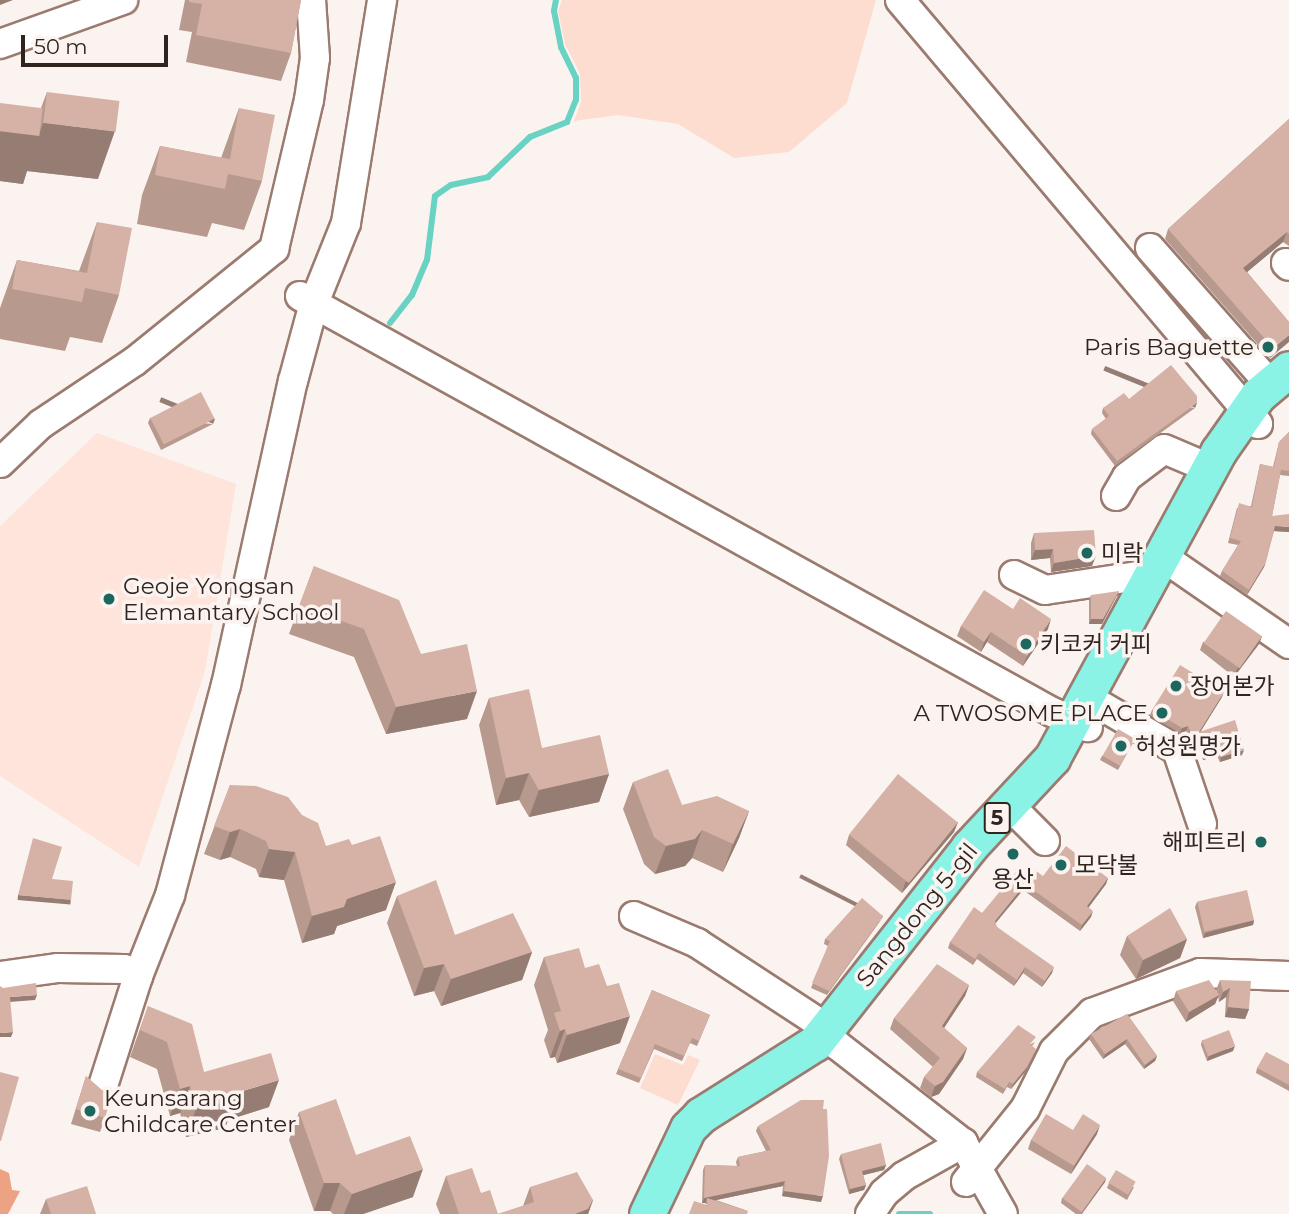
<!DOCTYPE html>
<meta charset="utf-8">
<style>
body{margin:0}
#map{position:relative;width:1289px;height:1214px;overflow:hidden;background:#fbf3f0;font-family:Montserrat,"Noto Sans KR",sans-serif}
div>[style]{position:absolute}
.built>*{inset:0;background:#fee4da}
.green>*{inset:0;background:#feddd1}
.forest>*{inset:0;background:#eea284}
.stream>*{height:6px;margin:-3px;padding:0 3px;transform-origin:3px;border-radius:3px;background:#69d2c3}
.roads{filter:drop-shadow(2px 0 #9b7b6f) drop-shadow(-2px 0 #9b7b6f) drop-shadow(0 2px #9b7b6f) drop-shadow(0 -2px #9b7b6f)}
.minor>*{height:28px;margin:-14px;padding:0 14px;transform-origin:14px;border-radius:14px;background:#fff}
.major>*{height:35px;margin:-17.5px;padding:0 17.5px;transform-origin:17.5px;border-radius:17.5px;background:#8bf2e6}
.wall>*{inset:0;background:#b7998e}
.shaded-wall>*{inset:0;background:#957d74;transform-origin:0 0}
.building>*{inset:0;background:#d5b2a5;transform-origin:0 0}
.dots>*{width:19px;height:19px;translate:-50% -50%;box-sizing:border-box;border:4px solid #fbf3f0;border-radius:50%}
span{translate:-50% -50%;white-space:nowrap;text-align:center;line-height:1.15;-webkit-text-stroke:7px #fbf3f0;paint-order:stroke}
.shield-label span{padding:2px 5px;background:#fbf3f0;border:2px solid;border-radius:5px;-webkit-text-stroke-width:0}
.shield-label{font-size:21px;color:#31241f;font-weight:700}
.poi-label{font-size:23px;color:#31241f}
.right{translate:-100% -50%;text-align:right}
.left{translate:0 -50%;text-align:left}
.street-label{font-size:23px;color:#31241f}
.scale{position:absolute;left:21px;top:35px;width:147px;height:32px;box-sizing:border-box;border:4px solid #31241f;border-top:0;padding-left:9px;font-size:21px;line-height:24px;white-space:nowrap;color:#31241f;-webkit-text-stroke:5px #fbf3f0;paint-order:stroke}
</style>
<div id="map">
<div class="built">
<div style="clip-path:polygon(97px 433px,236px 484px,205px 671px,139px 867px,0 776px,0 526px)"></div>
</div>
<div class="green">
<div style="clip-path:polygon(562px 0,876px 0,847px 103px,789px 152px,734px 158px,678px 124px,618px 115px,574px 121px,581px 102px,580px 74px,565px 44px,558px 11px)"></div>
<div style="clip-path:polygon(655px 1054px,683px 1065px,688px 1055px,700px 1060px,678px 1105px,640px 1088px)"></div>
</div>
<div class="forest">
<div style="clip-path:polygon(0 1169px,9px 1173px,12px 1190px,20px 1191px,8px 1214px,0 1214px)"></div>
</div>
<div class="stream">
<div style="left:390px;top:323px;width:36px;rotate:-52deg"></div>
<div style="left:412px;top:295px;width:38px;rotate:-67deg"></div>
<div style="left:427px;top:260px;width:64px;rotate:-82.9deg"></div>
<div style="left:435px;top:196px;width:19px;rotate:-35deg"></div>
<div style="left:451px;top:185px;width:38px;rotate:-12deg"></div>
<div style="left:488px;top:177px;width:58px;rotate:-43.6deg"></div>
<div style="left:530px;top:137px;width:40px;rotate:-22deg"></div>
<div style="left:567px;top:122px;width:24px;rotate:-68deg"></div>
<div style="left:576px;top:100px;width:22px;rotate:-90deg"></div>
<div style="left:576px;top:78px;width:34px;rotate:-116deg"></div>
<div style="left:561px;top:47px;width:37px;rotate:-101deg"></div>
<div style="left:554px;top:11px;width:11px;rotate:-80deg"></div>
<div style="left:899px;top:1214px;width:31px"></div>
</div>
<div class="roads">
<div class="minor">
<div style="left:900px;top:0;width:555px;rotate:49.82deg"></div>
<div style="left:0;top:44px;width:131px;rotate:-19.7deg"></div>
<div style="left:1150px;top:248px;width:181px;rotate:48.6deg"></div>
<div style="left:1286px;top:263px;width:4px;rotate:45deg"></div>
<div style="left:300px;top:296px;width:859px;rotate:28.95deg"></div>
<div style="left:1052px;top:712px;width:39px;rotate:23deg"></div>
<div style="left:0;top:463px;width:57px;rotate:-43.6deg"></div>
<div style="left:41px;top:424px;width:113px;rotate:-33.8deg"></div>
<div style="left:135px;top:361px;width:179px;rotate:-38.9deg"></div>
<div style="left:274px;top:249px;width:153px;rotate:-76.8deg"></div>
<div style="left:309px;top:100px;width:42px;rotate:-81.9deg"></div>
<div style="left:315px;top:58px;width:58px;rotate:-93.9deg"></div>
<div style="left:1116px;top:496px;width:22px;rotate:-60deg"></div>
<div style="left:1127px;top:477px;width:46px;rotate:-37.1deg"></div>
<div style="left:1164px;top:449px;width:49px;rotate:22.9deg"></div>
<div style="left:1163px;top:557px;width:153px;rotate:34.6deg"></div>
<div style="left:1014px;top:575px;width:34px;rotate:26deg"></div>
<div style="left:1045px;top:590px;width:95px;rotate:-8.5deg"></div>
<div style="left:1139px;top:576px;width:12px;rotate:24deg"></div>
<div style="left:1100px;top:705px;width:89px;rotate:30.3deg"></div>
<div style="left:1177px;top:750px;width:78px;rotate:71.3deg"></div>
<div style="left:1021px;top:817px;width:34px;rotate:45deg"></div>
<div style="left:634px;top:916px;width:69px;rotate:23.2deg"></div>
<div style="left:697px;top:943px;width:142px;rotate:33.2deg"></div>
<div style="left:816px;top:1021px;width:32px;rotate:49deg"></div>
<div style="left:837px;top:1045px;width:160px;rotate:37.9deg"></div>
<div style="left:963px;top:1143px;width:81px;rotate:60.6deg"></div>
<div style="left:0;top:976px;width:59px;rotate:-7.9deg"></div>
<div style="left:58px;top:968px;width:66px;rotate:0.9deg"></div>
<div style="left:124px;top:969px;width:16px;rotate:27deg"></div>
<div style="left:102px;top:1089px;width:119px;rotate:-72.3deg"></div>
<div style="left:138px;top:976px;width:87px;rotate:-68.4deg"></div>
<div style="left:170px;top:895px;width:217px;rotate:-75.1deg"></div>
<div style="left:226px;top:685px;width:311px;rotate:-77.6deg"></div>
<div style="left:293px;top:381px;width:81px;rotate:-74.9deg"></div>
<div style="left:314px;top:303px;width:86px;rotate:-68.2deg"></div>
<div style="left:346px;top:223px;width:226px;rotate:-80.8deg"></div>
<div style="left:966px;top:1182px;width:94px;rotate:-51.1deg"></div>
<div style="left:1025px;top:1109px;width:65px;rotate:-63.4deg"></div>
<div style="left:1054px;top:1051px;width:54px;rotate:-45deg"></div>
<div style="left:1092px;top:1013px;width:115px;rotate:-20.3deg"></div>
<div style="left:1200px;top:973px;width:89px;rotate:1.9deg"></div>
<div style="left:870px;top:1214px;width:25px;rotate:-56deg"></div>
<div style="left:884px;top:1193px;width:26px;rotate:-40deg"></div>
<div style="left:904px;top:1176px;width:68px;rotate:-29.2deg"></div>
</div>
<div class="major">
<div style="left:647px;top:1214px;width:95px;rotate:-64.5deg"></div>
<div style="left:688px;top:1128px;width:18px;rotate:-45deg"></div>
<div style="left:701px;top:1115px;width:135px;rotate:-32.3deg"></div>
<div style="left:815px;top:1043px;width:249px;rotate:-51.8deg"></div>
<div style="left:969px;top:847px;width:122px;rotate:-47deg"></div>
<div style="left:1052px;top:758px;width:348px;rotate:-61.5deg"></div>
<div style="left:1218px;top:452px;width:70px;rotate:-54.9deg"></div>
<div style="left:1258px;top:395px;width:40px;rotate:-40deg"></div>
</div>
</div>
<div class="wall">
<div style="clip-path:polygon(185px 0,301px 0,291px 53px,281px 81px,186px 62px,192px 32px,179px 30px)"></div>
<div style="clip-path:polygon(47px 92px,98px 179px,27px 171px,23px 184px,0 181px,0 131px,41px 108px)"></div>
<div style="clip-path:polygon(239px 108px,262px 181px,244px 230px,212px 223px,207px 237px,137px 224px,142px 195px,160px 146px,221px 158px)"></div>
<div style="clip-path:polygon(1289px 119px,1289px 246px,1283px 242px,1247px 272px,1289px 322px,1270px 358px,1165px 239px,1168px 229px)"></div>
<div style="clip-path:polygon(97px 222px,119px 295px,102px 343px,70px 337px,65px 351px,0 339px,0 308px,17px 260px,79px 271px)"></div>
<div style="clip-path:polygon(1129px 399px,1195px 408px,1115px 466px,1091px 434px,1092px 429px,1106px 419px,1102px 413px,1103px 408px)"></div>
<div style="clip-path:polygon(150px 418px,213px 424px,161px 450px,148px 423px)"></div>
<div style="clip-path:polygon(1289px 432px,1289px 476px,1280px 475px,1272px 516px,1289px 532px,1274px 531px,1264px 567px,1247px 595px,1220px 576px,1222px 571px,1238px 545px,1228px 543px,1237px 508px,1251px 506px,1260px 464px,1273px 467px,1279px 442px)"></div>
<div style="clip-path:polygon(1034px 533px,1092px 566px,1051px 572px,1050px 558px,1031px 560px,1031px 543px)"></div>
<div style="clip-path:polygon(314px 566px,421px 654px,467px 719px,386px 734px,354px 657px,289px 634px)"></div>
<div style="clip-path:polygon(1091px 595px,1117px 596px,1102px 624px,1089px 624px,1089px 600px)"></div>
<div style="clip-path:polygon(1013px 609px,1048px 629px,1023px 666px,987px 642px,981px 652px,957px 636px,961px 626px)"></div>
<div style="clip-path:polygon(1262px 636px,1259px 644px,1234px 677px,1200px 650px,1203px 642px)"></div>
<div style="clip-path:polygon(1222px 697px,1201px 731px,1242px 755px,1220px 762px,1217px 756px,1203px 760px,1196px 738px,1193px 744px,1186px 731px,1180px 733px,1150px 715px,1152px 710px)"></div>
<div style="clip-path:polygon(489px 698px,542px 748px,609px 774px,599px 802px,529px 817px,519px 800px,496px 805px,479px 725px)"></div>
<div style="clip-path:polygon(1135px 739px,1118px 770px,1100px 760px,1102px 756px)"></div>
<div style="clip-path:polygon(633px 782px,682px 805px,749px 811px,739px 838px,723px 872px,692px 858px,685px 866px,655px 874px,644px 864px,623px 809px)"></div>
<div style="clip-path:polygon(230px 785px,326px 846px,352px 845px,386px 910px,337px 926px,334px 934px,302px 943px,284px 880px,259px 877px,256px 869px,230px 857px,220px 860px,204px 854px)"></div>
<div style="clip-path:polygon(958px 822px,954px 832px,902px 893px,846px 845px,849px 835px)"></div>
<div style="clip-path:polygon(1043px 876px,1108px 878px,1106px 884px,1089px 907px,1091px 917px,1080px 931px,1023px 890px,995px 924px,997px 927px,1052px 973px,1042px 987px,1023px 973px,1014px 986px,977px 959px,973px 965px,948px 948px,950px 942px,982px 913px,1027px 881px)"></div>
<div style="clip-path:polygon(397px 896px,455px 935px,532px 952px,522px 980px,441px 1006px,434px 991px,414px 996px,387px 923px)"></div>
<div style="clip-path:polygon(1197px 902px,1254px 920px,1253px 925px,1203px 938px,1195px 907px)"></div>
<div style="clip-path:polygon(881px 920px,827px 995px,811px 988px,828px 946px,824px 944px,825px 939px)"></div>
<div style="clip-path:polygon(1127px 936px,1187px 939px,1180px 958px,1136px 979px,1120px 955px)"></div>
<div style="clip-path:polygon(544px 957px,585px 968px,620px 1043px,557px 1063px,555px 1057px,550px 1058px,544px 1040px,548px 1030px,534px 985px)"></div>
<div style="clip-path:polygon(1220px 980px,1249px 1009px,1245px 1019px,1225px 1017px,1226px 997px,1219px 1002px,1218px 996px,1215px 1004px,1186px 1022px,1173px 1001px,1176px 991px,1217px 992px,1216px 990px)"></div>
<div style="clip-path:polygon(969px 985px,965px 996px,944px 1028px,967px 1048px,963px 1059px,939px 1094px,931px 1097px,920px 1088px,924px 1077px,933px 1067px,890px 1029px,894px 1018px)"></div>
<div style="clip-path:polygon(652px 990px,710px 1015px,697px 1046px,690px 1043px,682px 1061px,654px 1049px,639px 1083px,616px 1074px)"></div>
<div style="clip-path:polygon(148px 1006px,204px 1072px,269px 1107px,228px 1120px,225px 1128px,186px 1137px,180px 1113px,170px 1116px,157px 1069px,130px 1057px)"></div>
<div style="clip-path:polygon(1127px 1014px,1157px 1056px,1155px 1061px,1144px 1069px,1125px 1044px,1103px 1059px,1089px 1039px,1091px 1034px)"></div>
<div style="clip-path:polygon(1202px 1040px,1233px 1051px,1207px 1061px,1201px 1045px)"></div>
<div style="clip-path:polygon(1035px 1042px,1032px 1046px,1034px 1054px,1025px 1072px,1011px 1089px,1007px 1087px,1003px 1094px,976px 1077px,977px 1072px)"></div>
<div style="clip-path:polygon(1289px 1064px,1289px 1091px,1256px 1073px,1257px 1068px)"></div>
<div style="clip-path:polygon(86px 1076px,105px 1118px,100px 1132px,71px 1124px)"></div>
<div style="clip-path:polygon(299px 1112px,356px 1155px,413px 1197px,363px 1214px,333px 1214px,330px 1211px,314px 1211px,289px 1140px)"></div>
<div style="clip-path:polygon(758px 1126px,821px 1202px,782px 1196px,783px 1186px,716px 1200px,748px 1211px,705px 1204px,706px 1203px,702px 1203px,703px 1170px,705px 1165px,737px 1166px,736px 1162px,738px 1157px,766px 1151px,756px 1131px)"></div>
<div style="clip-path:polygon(1073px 1130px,1097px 1134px,1071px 1174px,1028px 1149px,1031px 1140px)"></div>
<div style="clip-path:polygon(841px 1154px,886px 1165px,884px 1170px,863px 1175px,866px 1185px,864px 1190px,849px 1194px,839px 1159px)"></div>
<div style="clip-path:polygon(446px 1176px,481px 1193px,498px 1214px,523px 1206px,530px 1187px,593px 1200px,588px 1214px,440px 1214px,436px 1204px)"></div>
<div style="clip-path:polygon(1106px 1178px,1105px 1182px,1082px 1214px,1076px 1214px,1061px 1203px,1062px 1198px)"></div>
<div style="clip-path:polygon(1109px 1183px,1134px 1187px,1127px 1200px,1107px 1188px)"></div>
<div style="clip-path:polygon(46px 1199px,96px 1214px,40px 1214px)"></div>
</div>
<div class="shaded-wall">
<div style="clip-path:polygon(0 0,13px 0,0 5px)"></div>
<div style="clip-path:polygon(43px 123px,115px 131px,98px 179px,27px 171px,23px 184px,0 181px,0 131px,39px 135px)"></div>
<div style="clip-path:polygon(1287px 232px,1283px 242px,1240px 278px,1243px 268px)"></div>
<div style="clip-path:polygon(1289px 335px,1289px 342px,1270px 358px,1273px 348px)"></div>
<div style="left:1197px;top:403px;width:5px;height:99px;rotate:112deg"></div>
<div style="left:215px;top:419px;width:5px;height:58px;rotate:112deg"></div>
<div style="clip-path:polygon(1275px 526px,1289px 527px,1289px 532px,1273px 531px)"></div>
<div style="clip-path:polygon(1053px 549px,1050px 558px,1031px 560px,1035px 550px)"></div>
<div style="clip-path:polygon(1096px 556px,1092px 566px,1051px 572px,1054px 563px)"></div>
<div style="clip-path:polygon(1266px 562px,1264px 567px,1247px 595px,1249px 590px)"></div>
<div style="clip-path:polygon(1119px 591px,1102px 624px,1089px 624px,1091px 619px)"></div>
<div style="clip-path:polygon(1051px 619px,1048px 629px,1023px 666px,1027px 656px)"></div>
<div style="clip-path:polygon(991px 632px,987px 642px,981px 652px,984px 642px)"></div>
<div style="clip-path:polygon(1262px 636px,1259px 644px,1234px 677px,1237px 669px)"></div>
<div style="clip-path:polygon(477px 691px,467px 719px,386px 734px,396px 707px)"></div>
<div style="clip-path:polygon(1224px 692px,1222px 697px,1197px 737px,1199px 732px)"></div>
<div style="clip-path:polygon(1188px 726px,1186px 731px,1180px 733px,1182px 728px)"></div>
<div style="clip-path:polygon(1244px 750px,1242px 755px,1220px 762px,1221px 757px)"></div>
<div style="clip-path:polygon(1219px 751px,1217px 756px,1203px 760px,1205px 756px)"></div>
<div style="clip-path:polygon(529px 773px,519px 800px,496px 805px,506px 778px)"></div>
<div style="clip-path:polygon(609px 774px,599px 802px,529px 817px,539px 790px)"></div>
<div style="clip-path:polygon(749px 811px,739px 838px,723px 872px,733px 844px)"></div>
<div style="clip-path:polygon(958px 822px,954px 832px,902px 893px,905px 883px)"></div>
<div style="clip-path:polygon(240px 829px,230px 857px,220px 860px,230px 832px)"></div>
<div style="clip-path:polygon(702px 830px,692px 858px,685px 866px,655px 874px,666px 846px)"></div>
<div style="clip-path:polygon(269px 849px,295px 852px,284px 880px,259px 877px)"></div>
<div style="clip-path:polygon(1108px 878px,1106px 884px,1085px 912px,1087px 906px)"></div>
<div style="clip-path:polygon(396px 882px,386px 910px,337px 926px,334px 934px,302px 943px,312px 916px,347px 899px)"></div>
<div style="clip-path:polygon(1025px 884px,1023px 890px,992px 927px,995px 921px)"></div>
<div style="left:18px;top:895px;width:53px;height:5px;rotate:5deg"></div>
<div style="clip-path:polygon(1093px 911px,1091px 917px,1080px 931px,1082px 925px)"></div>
<div style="left:883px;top:916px;width:4px;height:92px;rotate:117deg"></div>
<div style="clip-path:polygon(1254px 920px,1253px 925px,1203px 938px,1205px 933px)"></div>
<div style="clip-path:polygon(1187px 939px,1180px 958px,1136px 979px,1143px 960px)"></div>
<div style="clip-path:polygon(532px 952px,522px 980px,441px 1006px,451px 979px)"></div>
<div style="clip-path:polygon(444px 964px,434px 991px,414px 996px,424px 968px)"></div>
<div style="clip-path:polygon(1025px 967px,1023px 973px,1014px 986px,1017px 980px)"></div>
<div style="clip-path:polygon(1054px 967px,1052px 973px,1042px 987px,1045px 981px)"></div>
<div style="clip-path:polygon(969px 985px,965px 996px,938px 1037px,942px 1026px)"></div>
<div style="clip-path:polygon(1230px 988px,1226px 997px,1219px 1002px,1223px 992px)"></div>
<div style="clip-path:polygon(37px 995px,35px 1000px,9px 1002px,10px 997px)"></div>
<div style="clip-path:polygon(1219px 995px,1215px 1004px,1186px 1022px,1189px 1012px)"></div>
<div style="clip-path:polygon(1228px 1007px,1249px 1009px,1245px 1019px,1225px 1017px)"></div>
<div style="clip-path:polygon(630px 1016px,620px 1043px,557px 1063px,567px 1035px)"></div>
<div style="clip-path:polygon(565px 1029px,555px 1057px,550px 1058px,560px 1031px)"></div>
<div style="clip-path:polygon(13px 1032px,11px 1037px,0 1037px,0 1033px)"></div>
<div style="clip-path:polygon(1127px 1039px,1125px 1044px,1103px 1059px,1105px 1054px)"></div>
<div style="clip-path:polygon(1235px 1046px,1233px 1051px,1207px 1061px,1209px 1056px)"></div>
<div style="clip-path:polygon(967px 1048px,963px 1059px,939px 1094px,931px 1097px,935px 1086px)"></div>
<div style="clip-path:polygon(1036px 1049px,1025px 1072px,1011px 1089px,1013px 1084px)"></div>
<div style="clip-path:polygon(1157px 1056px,1155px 1061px,1144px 1069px,1145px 1065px)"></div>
<div style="clip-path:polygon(279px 1080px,269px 1107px,228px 1120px,225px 1128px,186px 1137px,196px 1109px,233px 1094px)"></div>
<div style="clip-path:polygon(190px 1086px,180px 1113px,170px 1116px,180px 1089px)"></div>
<div style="clip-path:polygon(1100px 1125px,1097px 1134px,1071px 1174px,1074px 1166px)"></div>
<div style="clip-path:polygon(886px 1165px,884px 1170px,860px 1176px,862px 1171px)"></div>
<div style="clip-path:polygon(423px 1169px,413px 1197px,363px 1214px,344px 1214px,352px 1194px)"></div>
<div style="clip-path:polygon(1106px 1178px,1105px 1182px,1081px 1214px,1082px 1212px)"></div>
<div style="clip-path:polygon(785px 1181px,783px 1186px,707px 1202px,707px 1198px,706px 1203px,702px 1203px,704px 1198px)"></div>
<div style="clip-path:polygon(324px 1183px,340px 1183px,330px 1211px,314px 1211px)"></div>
<div style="clip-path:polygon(866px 1185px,864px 1190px,849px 1194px,850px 1189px)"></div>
<div style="clip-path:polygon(784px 1191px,823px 1196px,821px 1202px,782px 1196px)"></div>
<div style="clip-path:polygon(593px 1200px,588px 1214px,575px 1214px)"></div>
</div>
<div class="building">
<div style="clip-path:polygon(189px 0,301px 0,291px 53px,196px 35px,202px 4px,189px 2px)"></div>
<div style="left:47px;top:92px;width:73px;height:31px;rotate:7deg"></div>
<div style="left:0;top:103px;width:43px;height:28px;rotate:7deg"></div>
<div style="clip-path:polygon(239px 108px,275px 115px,262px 181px,228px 174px,225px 189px,155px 175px,160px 146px,230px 159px)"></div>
<div style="clip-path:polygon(1289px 119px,1289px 234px,1287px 232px,1243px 268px,1289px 322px,1289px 335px,1273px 348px,1168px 229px)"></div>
<div style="clip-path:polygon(97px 222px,132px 228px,119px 295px,85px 288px,82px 302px,12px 289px,17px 260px,87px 273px)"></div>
<div style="clip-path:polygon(1171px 365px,1197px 396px,1197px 403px,1117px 461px,1092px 429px,1109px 416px,1103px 408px,1124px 393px,1129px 399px)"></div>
<div style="left:201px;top:392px;width:30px;height:57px;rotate:63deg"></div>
<div style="clip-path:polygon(1289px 432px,1289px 471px,1281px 470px,1272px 516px,1289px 514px,1289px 527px,1275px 526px,1266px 562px,1249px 590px,1222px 571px,1241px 541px,1230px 538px,1239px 503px,1252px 507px,1260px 464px,1274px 467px,1279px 442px)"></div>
<div style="clip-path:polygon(1094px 530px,1096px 556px,1054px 563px,1053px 549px,1035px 550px,1034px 533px)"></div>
<div style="clip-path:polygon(314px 566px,399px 600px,421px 654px,467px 644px,477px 691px,396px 707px,364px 629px,299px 606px)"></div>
<div style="clip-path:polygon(984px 590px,1013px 609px,1020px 598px,1051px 619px,1027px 656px,991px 632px,984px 642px,961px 626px)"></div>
<div style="clip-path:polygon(1119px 591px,1103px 619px,1091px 619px,1091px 595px)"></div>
<div style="left:1226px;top:611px;width:44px;height:39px;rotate:35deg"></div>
<div style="clip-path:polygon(1180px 665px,1224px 692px,1199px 732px,1235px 720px,1244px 750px,1221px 757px,1219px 751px,1205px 756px,1198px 733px,1194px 739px,1188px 726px,1182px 728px,1152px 710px)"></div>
<div style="clip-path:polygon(529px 689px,542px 748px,600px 735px,609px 774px,539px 790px,529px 773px,506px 778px,489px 698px)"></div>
<div style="left:1118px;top:729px;width:20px;height:31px;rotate:30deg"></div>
<div style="clip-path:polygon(668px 769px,682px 805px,717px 796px,749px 811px,733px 844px,702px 830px,695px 839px,666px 846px,654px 837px,633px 782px)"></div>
<div style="left:898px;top:774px;width:77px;height:78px;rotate:39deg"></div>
<div style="clip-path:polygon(230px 785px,256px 786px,288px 797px,302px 815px,318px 823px,326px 846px,349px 839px,352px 845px,380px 836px,396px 882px,347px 899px,344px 907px,312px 916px,295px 852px,269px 849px,266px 841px,240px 829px,230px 832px,214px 826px)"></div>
<div style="clip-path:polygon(33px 838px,62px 847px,52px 879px,73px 881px,71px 900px,18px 895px)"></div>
<div style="clip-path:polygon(1066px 846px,1108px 878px,1087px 906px,1093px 911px,1082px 925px,1025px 884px,995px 921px,997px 927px,1054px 967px,1045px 981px,1025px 967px,1017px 980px,979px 953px,975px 959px,950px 942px,974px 907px,982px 913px,1016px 872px,1027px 881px,1036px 871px,1043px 876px)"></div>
<div style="clip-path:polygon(436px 880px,455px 935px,513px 913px,532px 952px,451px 979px,444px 964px,424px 968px,397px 896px)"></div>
<div style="left:1247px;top:890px;width:31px;height:51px;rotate:77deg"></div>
<div style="clip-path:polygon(862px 898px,883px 916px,829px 991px,812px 983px,830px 941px,825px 939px)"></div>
<div style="clip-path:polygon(1170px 908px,1187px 939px,1143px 960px,1127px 936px)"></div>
<div style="clip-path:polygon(579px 948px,585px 968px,599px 964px,607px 986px,619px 983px,630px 1016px,567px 1035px,565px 1029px,560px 1031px,554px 1013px,561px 1011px,544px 957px)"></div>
<div style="clip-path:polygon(937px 964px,969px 985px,942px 1026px,967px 1048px,943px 1082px,935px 1086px,924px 1077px,940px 1058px,894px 1018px)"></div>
<div style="clip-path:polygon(1209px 980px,1219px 995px,1189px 1012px,1176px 991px)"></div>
<div style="clip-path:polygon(1220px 980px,1251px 981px,1249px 1009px,1228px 1007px,1230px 988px,1223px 992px)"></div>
<div style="clip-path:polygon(36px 983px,37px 995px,10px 997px,13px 1032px,0 1033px,0 986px,3px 988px)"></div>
<div style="clip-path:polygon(652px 990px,710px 1015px,699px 1041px,692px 1038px,684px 1056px,655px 1044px,641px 1078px,618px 1069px)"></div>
<div style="clip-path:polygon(148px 1006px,192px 1024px,204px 1072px,271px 1053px,279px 1080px,233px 1094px,235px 1100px,196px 1109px,190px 1086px,180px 1089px,167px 1042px,140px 1030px)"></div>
<div style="clip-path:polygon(1127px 1014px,1157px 1056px,1145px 1065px,1127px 1039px,1105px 1054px,1091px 1034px)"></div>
<div style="clip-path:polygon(1018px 1025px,1036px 1037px,1030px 1044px,1036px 1049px,1027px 1067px,1013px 1084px,1009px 1082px,1005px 1089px,977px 1072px)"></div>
<div style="left:1229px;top:1030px;width:17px;height:29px;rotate:69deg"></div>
<div style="clip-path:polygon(1266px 1052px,1289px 1064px,1289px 1085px,1257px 1068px)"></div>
<div style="clip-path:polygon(0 1072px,19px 1077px,1px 1141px,0 1141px)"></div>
<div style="clip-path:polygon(86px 1076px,102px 1090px,113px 1090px,105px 1118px,76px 1109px)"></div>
<div style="clip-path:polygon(336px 1099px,356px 1155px,410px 1136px,423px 1169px,352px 1194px,340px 1183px,324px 1183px,299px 1112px)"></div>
<div style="clip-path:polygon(801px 1100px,824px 1100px,823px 1109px,827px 1109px,829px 1156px,823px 1196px,784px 1191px,785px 1181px,704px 1198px,705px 1165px,740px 1166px,738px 1157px,771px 1150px,758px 1126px)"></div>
<div style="clip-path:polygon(1046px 1114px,1073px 1130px,1083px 1114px,1100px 1125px,1074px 1166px,1031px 1140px)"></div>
<div style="clip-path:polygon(881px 1143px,886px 1165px,862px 1171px,866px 1185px,850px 1189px,841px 1154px)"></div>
<div style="left:1087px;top:1164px;width:24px;height:42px;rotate:36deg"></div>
<div style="clip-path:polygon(472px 1168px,481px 1193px,490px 1190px,498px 1214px,534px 1202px,530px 1187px,577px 1172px,593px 1200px,588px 1209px,575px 1214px,459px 1214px,446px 1176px)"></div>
<div style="left:1116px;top:1170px;width:23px;height:15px;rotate:31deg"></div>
<div style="clip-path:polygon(87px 1186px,96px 1214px,51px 1214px,46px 1199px)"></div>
<div style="clip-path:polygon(707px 1198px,748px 1211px,747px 1214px,689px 1214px,694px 1201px,707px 1205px)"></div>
</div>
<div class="dots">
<div style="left:1268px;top:347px;background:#1e675e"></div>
<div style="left:1087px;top:553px;background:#1e675e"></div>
<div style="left:109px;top:599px;background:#1e675e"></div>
<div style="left:1026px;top:644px;background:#1e675e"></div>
<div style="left:1176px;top:686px;background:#1e675e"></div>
<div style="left:1162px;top:713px;background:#1e675e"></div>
<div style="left:1121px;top:746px;background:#1e675e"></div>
<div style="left:1261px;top:842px;background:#1e675e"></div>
<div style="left:1013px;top:854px;background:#1e675e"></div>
<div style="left:1061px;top:865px;background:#1e675e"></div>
<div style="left:90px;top:1111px;background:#1e675e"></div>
</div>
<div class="shield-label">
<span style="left:997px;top:818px">5</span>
</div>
<div class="poi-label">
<span class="right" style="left:1254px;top:347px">Paris Baguette</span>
<span class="left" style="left:1101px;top:553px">미락</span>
<span class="left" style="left:123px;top:599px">Geoje Yongsan<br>Elemantary School</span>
<span class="left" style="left:1040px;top:644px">키코커 커피</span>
<span class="left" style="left:1190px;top:686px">장어본가</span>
<span class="right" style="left:1148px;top:713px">A TWOSOME PLACE</span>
<span class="left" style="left:1135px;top:746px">허성원명가</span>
<span class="right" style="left:1247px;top:842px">해피트리</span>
<span class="left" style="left:1075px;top:865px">모닥불</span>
<span style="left:1013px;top:879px">용산</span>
<span class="left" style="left:104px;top:1111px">Keunsarang<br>Childcare Center</span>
</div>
<div class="street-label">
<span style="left:917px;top:915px;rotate:-51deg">Sangdong 5-gil</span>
</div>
<div class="scale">50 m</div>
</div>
